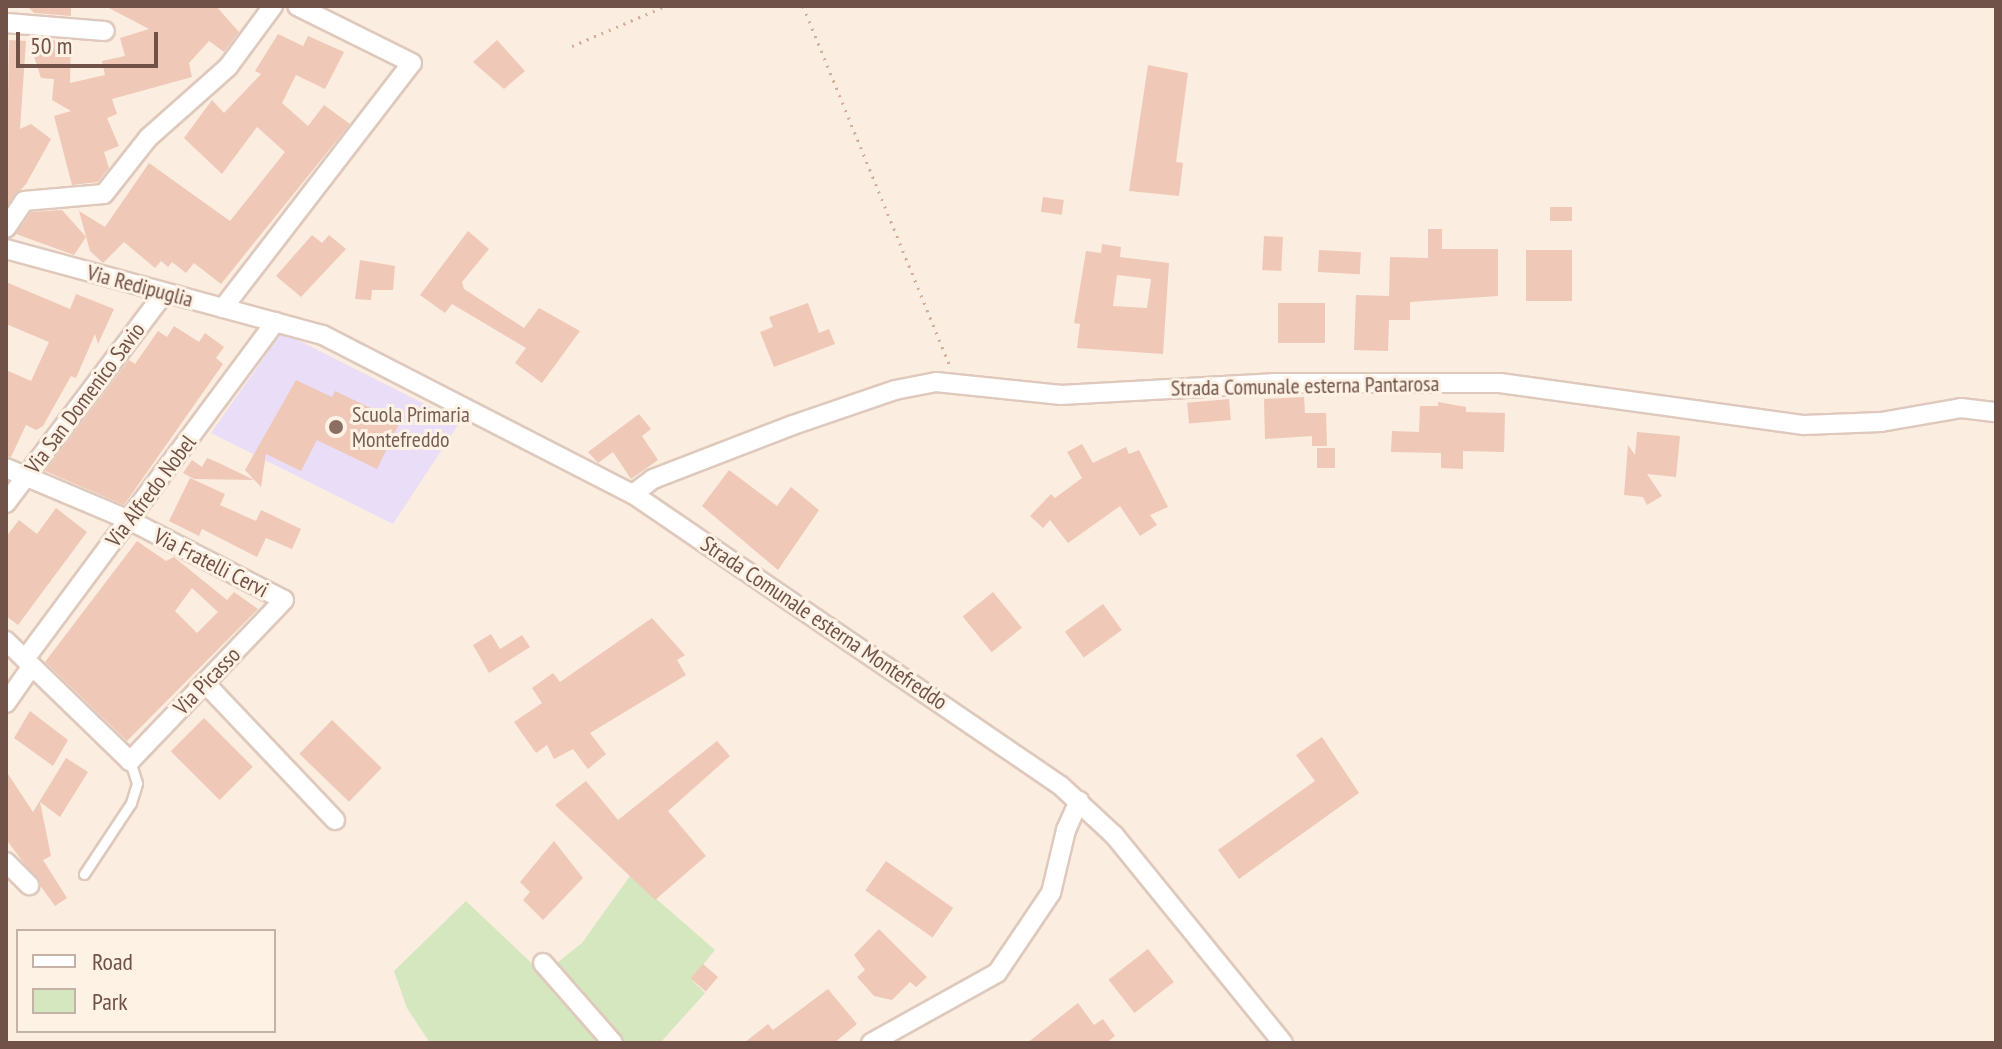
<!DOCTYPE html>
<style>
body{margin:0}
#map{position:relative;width:2002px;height:1049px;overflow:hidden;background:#fbeddf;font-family:"PT Sans Narrow",sans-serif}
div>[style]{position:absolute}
.education>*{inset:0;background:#eaddf7}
.green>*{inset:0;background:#d4e7bf}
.building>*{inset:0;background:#efc8b8;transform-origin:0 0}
.path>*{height:3px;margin-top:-1.5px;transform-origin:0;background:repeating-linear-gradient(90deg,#d3ac9c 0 2px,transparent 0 8px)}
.roads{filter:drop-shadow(2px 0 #dec9bc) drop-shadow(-2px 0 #dec9bc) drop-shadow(0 2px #dec9bc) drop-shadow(0 -2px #dec9bc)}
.service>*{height:9px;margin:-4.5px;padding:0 4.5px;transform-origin:4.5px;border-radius:4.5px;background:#fff}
.minor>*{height:18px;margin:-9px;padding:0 9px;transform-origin:9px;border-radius:9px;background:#fff}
.dots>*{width:22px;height:22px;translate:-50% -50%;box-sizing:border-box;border:4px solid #fef2e5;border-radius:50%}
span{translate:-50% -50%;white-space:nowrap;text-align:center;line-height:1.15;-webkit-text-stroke:6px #fef2e5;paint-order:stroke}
.street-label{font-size:22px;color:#705248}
.education-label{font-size:22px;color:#785e54}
.left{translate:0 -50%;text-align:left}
.frame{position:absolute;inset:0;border:8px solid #705248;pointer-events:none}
.legend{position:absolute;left:16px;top:929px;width:260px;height:104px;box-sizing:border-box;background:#fef2e5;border:2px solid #c5b2a6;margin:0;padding:10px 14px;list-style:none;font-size:24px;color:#705248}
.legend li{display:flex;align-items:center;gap:16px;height:40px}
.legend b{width:40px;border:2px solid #c5b2a6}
.scale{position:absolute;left:16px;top:32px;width:142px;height:36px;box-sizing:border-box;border:4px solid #705248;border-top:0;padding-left:10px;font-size:24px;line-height:28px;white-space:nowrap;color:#705248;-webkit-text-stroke:6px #fef2e5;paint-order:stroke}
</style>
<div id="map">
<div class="education">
<div style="clip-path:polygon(282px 332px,460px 422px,393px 524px,211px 433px)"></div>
</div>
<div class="green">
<div style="clip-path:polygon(630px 876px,715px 950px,691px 979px,705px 993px,660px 1043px,430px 1043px,407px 1008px,394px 971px,466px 901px,543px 974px,582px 943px)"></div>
</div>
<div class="building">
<div style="clip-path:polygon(27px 6px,71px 6px,71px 16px,34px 13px)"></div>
<div style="clip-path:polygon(105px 6px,216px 6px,239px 32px,224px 52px,209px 41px,189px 63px,192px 77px,112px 99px,117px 114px,107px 118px,119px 146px,104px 152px,109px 168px,98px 182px,72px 185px,54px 116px,71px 111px,52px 100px,54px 79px,41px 78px,29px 41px,71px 40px,70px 83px,105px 75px,102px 61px,125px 56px,120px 38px,149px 29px)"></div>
<div style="clip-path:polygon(278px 34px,303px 46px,308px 36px,344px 52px,325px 89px,296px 75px,282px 103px,308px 126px,324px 105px,350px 124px,221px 284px,194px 263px,186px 273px,172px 262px,168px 267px,161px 261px,155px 268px,124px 242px,103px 263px,90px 251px,79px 211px,105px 227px,149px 163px,230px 221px,285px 152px,257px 127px,222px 174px,184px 138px,212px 100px,224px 113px,261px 74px,255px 71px)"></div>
<div style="clip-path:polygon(9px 40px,26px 41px,20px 129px,31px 124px,51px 139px,26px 184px,6px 206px)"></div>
<div style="clip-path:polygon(497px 40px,525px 71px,504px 89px,473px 62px)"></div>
<div style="clip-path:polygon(1148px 65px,1188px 73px,1176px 162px,1183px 163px,1179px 196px,1129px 191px)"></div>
<div style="left:1043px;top:197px;width:21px;height:15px;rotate:8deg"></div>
<div style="left:1550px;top:207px;width:22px;height:14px"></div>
<div style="clip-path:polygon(62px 210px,86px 237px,74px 255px,16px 234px,31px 212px)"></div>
<div style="clip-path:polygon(1428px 229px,1442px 229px,1442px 249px,1498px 249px,1498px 296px,1410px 302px,1410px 320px,1389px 320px,1388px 351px,1354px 350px,1356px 295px,1389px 296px,1390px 257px,1428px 258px)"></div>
<div style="clip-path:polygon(468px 231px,489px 249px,462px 282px,464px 289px,524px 328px,539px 308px,580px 331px,542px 383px,515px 363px,526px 348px,452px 304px,445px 313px,420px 295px)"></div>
<div style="clip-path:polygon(312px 235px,322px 243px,329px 235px,346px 249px,301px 297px,276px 276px)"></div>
<div style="left:1264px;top:236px;width:19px;height:34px;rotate:3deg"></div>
<div style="clip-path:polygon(evenodd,1102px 244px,1121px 247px,1120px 257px,1169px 263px,1163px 354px,1077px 348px,1080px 324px,1074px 323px,1086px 251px,1101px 253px,1102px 244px,1117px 275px,1151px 279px,1147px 308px,1113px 306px,1117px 275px)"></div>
<div style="left:1319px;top:250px;width:42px;height:22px;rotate:3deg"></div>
<div style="left:1526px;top:250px;width:46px;height:51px"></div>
<div style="clip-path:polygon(360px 260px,395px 266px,393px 290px,372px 290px,371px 300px,355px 299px)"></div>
<div style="clip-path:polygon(6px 282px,70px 309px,76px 294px,114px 309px,98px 344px,95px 334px,76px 378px,71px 376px,43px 426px,36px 430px,26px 425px,11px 457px,6px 456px,6px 370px,31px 381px,49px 342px,6px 324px)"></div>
<div style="clip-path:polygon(808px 303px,819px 333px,829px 329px,835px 344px,774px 367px,760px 332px,773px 327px,769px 317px)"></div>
<div style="left:1278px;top:303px;width:47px;height:40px"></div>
<div style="clip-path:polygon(174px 326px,199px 342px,205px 333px,224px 347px,216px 358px,223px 364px,124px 505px,45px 471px,129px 360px,135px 364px,158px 331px,167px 337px)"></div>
<div style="clip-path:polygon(296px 380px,332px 397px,335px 391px,400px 422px,377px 469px,317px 440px,301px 471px,266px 454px,261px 487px,245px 470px)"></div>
<div style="clip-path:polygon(1304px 397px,1305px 413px,1326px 413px,1327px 446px,1312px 446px,1312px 436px,1265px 439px,1264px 399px)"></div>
<div style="left:1229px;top:399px;width:21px;height:42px;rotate:85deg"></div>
<div style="clip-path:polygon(1438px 402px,1466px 407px,1466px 412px,1505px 413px,1504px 452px,1463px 451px,1463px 469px,1441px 468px,1441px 453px,1391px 452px,1392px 431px,1419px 432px,1420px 406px,1438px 406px)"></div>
<div style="clip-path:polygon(639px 414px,651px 429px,642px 436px,658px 460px,631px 479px,613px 452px,598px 463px,588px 452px)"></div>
<div style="clip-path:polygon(1637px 432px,1680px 436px,1676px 477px,1647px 474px,1662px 496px,1647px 505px,1643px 497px,1624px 495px,1628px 445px,1635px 455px)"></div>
<div style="clip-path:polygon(1082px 444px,1093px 463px,1126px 447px,1129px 454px,1139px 450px,1168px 507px,1150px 515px,1157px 525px,1140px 536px,1120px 506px,1068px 543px,1050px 520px,1043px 528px,1030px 516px,1051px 494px,1055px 498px,1082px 478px,1067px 452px)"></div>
<div style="left:1317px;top:448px;width:18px;height:20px"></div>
<div style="clip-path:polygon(207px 458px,219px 463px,254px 480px,194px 479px,183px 473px,192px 460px,202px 467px)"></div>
<div style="clip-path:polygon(729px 470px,777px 506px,791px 487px,819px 510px,778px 570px,702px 506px)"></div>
<div style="clip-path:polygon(190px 478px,225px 494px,220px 505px,256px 521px,261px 510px,301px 529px,292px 549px,266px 538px,257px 557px,202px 529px,199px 536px,169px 521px)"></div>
<div style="clip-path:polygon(56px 508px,87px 532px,18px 625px,6px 616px,6px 537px,19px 520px,37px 534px)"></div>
<div style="clip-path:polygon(evenodd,137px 541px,166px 561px,174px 557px,227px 600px,234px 592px,258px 609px,127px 741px,45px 662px,137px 541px,192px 588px,218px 612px,197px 633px,175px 611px,192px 588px)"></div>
<div style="left:993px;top:592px;width:46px;height:39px;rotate:51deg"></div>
<div style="left:1103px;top:604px;width:32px;height:47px;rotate:54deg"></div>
<div style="clip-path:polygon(652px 618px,685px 655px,677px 660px,686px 675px,590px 733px,606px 754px,588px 769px,573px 749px,554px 759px,547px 745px,536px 753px,514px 722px,542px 703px,532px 688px,553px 673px,560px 682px)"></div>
<div style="clip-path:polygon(491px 634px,500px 649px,522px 635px,530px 647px,489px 673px,473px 645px)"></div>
<div style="clip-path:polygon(30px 711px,68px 740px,53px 766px,14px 738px)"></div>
<div style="left:204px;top:718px;width:69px;height:47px;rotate:45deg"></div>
<div style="left:332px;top:720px;width:69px;height:47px;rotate:44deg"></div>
<div style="clip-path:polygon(1322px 737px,1359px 793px,1239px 879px,1218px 850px,1315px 781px,1296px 755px)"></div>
<div style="clip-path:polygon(717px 741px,730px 756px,668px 811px,706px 856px,655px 900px,555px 805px,586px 781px,618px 820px)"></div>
<div style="clip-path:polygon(66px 758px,88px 772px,60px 817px,40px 802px,51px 856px,43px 860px,67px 898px,55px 906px,6px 839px,6px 771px,33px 812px)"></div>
<div style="clip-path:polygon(554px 841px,583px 878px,543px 920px,523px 900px,530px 892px,520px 882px)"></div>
<div style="left:886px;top:861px;width:82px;height:36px;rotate:35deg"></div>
<div style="clip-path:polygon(879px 929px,927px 977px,916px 987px,910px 982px,892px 1000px,874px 996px,857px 977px,865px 970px,854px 955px)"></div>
<div style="left:1148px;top:949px;width:42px;height:50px;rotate:52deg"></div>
<div style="left:703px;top:964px;width:20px;height:19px;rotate:41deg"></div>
<div style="clip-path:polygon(828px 989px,857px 1024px,834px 1043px,744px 1043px,768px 1024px,773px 1030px)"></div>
<div style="clip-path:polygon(1078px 1003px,1094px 1025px,1103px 1019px,1115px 1036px,1106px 1043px,1027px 1043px)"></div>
</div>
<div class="path">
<div style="left:803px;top:6px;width:387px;rotate:67.8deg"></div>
<div style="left:572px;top:46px;width:102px;rotate:-23.1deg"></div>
</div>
<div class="roads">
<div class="service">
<div style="left:84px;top:874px;width:85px;rotate:-56.5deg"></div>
<div style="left:131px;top:803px;width:21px;rotate:-73deg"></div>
<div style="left:137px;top:783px;width:23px;rotate:-108deg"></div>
</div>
<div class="minor">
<div style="left:6px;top:23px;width:99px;rotate:4.6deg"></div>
<div style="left:6px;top:228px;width:32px;rotate:-56deg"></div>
<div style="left:24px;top:201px;width:80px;rotate:-5deg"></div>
<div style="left:104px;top:194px;width:71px;rotate:-51.8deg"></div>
<div style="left:148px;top:138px;width:107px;rotate:-41.6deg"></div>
<div style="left:228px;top:67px;width:76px;rotate:-53.6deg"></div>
<div style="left:6px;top:249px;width:328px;rotate:15.2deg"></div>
<div style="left:323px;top:335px;width:348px;rotate:27.2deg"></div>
<div style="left:633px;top:494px;width:518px;rotate:34.3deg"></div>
<div style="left:1061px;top:786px;width:72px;rotate:42.8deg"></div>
<div style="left:1114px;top:835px;width:268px;rotate:50.9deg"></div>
<div style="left:223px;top:308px;width:309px;rotate:-52.4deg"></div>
<div style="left:412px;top:63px;width:128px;rotate:-153.6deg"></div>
<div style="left:6px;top:468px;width:134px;rotate:22.9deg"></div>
<div style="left:129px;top:520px;width:174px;rotate:27.3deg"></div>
<div style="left:284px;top:600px;width:223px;rotate:133.7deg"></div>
<div style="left:130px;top:761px;width:173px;rotate:-135.9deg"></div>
<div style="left:633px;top:494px;width:25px;rotate:-37deg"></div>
<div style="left:653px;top:479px;width:150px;rotate:-21.1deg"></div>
<div style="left:793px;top:425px;width:108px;rotate:-18.9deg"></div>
<div style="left:895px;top:390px;width:42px;rotate:-11deg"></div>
<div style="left:936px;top:382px;width:126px;rotate:5.9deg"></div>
<div style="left:1061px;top:395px;width:212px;rotate:-3.2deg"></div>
<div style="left:1273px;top:383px;width:227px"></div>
<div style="left:1500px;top:383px;width:307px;rotate:7.9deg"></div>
<div style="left:1804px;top:425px;width:77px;rotate:-2.2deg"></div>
<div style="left:1881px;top:422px;width:81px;rotate:-9.9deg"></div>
<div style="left:1961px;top:408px;width:35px;rotate:7deg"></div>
<div style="left:6px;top:503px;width:263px;rotate:-53deg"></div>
<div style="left:25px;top:659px;width:420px;rotate:-53.4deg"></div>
<div style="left:205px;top:683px;width:189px;rotate:46.5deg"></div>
<div style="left:6px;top:703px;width:45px;rotate:-54.9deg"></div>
<div style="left:6px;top:862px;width:33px;rotate:45deg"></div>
<div style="left:543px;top:963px;width:106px;rotate:48.8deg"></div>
<div style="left:871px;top:1043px;width:144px;rotate:-29.1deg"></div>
<div style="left:997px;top:973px;width:97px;rotate:-56deg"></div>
<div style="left:1051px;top:893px;width:65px;rotate:-76.6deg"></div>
<div style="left:1066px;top:830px;width:32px;rotate:-66deg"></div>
</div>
</div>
<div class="dots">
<div style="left:336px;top:427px;background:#8d6e63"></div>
</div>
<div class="street-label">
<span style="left:140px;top:286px;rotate:15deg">Via Redipuglia</span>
<span style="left:1305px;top:386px;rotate:-1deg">Strada Comunale esterna Pantarosa</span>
<span style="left:85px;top:398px;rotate:-53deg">Via San Domenico Savio</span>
<span style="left:151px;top:491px;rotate:-53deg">Via Alfredo Nobel</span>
<span style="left:211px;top:563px;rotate:27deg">Via Fratelli Cervi</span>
<span style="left:824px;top:623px;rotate:34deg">Strada Comunale esterna Montefreddo</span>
<span style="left:207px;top:681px;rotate:-46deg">Via Picasso</span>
</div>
<div class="education-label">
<span class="left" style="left:352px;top:427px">Scuola Primaria<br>Montefreddo</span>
</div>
<div class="frame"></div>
<ul class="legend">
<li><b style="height:10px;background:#fff"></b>Road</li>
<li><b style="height:22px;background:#d4e7bf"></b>Park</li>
</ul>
<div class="scale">50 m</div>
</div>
